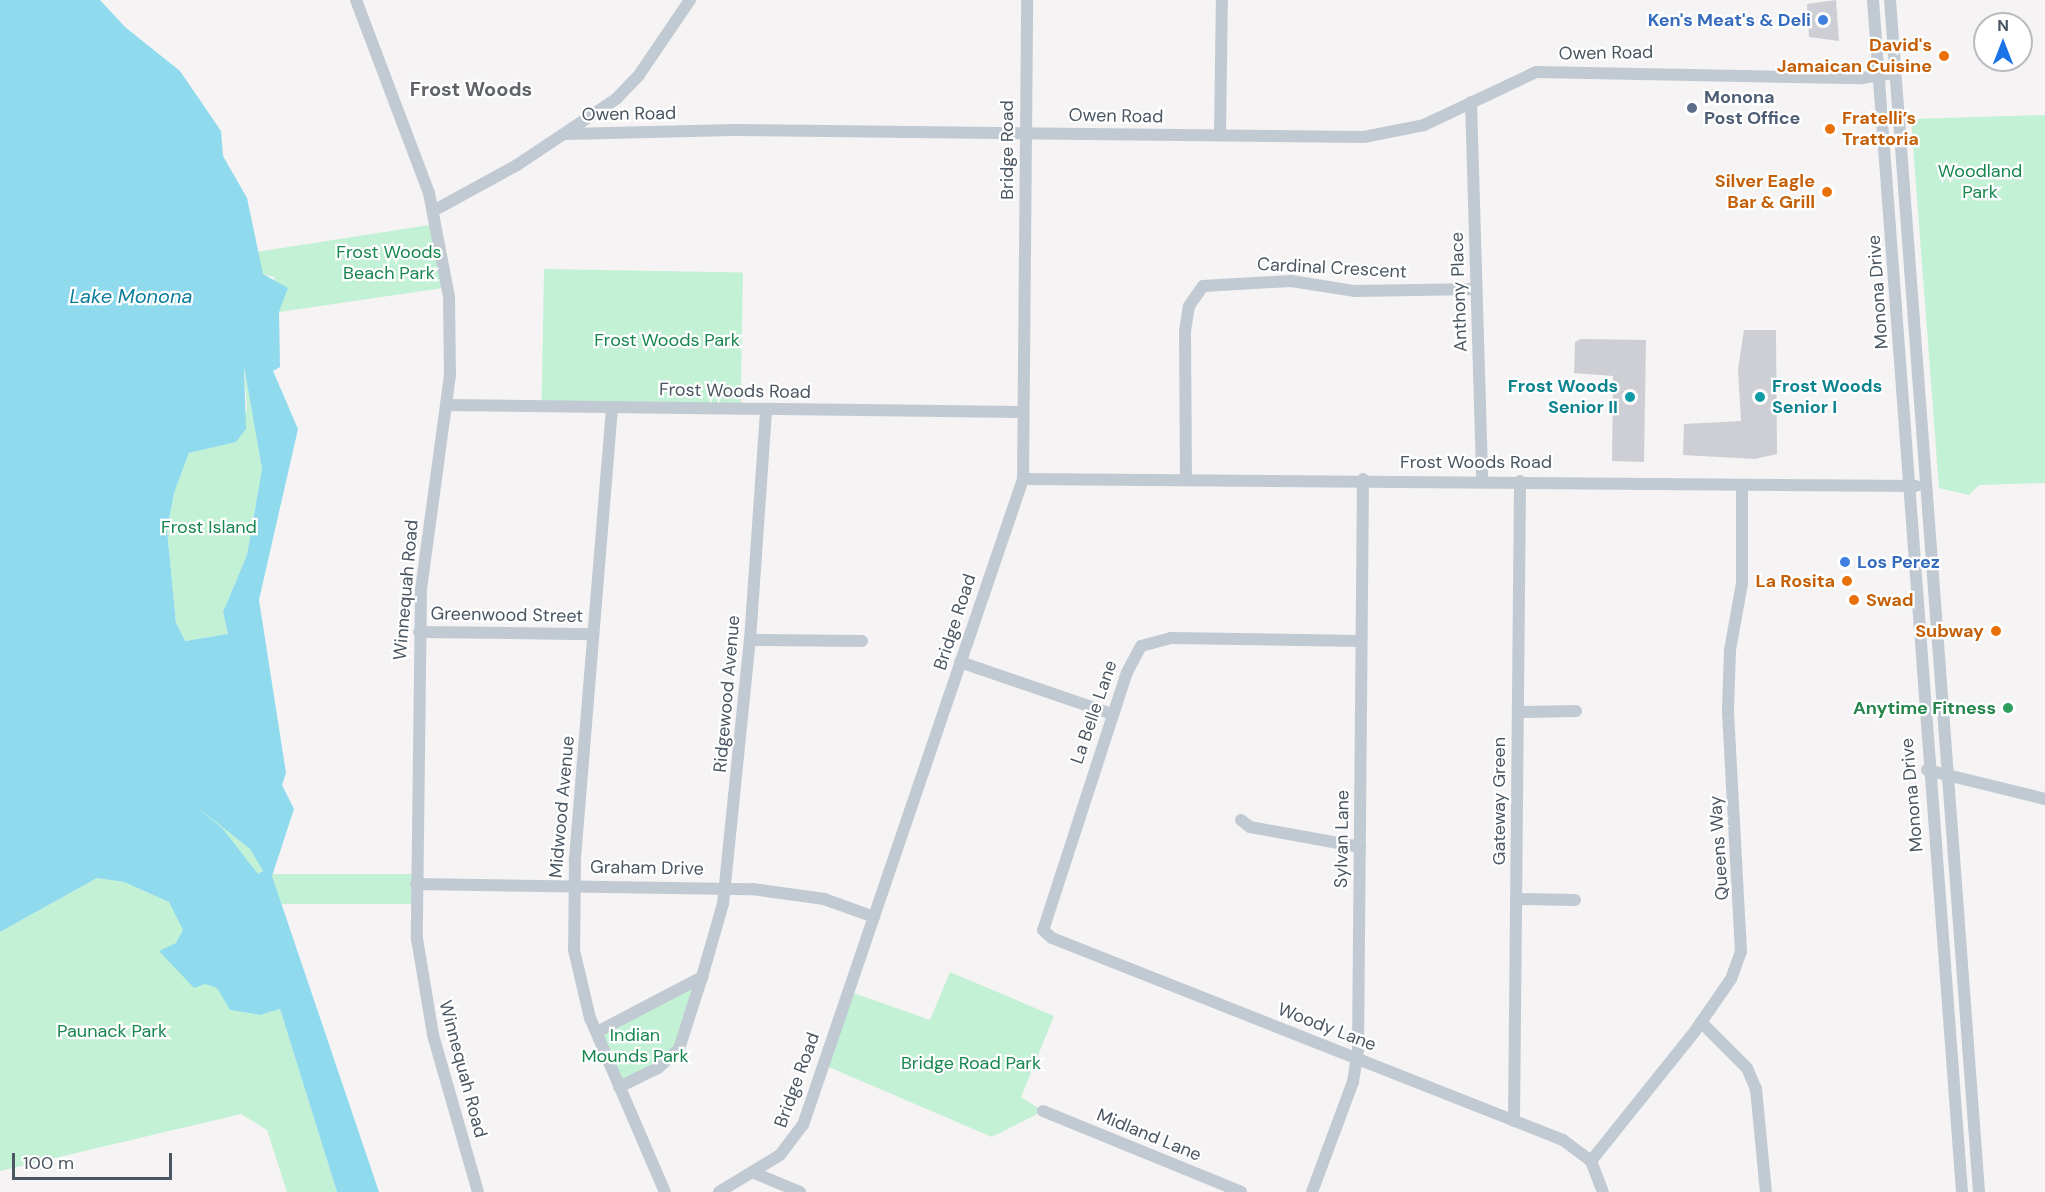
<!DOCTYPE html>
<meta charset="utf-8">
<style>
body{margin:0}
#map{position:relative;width:2045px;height:1192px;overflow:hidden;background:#f5f3f3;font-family:"DM Sans",sans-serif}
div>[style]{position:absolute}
.green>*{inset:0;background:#c3f1d5;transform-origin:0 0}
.water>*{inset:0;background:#90daee}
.building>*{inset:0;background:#cdcfd5}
.minor>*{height:12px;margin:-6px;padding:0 6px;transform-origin:6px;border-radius:6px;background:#c1cad2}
.dots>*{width:16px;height:16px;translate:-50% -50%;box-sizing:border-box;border:3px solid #fff;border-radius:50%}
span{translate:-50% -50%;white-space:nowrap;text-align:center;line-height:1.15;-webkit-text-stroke:4.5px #fff;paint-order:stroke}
.shop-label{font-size:18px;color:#366cbe;font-weight:700}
.right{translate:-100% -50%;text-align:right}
.left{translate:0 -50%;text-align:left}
.food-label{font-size:18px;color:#c56008;font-weight:700}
.street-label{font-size:18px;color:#4a5661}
.service-label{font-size:18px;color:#4e5e75;font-weight:700}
.park-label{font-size:18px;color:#17864f}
.culture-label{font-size:18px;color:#0d838f;font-weight:700}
.leisure-label{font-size:18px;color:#27864d;font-weight:700}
.neighbourhood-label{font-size:20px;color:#5f6368;font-weight:700}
.water-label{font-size:20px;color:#0c7c9b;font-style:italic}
.north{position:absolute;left:1973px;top:12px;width:60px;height:60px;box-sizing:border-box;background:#fff;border:2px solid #b7bbc0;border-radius:50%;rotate:0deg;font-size:16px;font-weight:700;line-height:24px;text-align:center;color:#4a5661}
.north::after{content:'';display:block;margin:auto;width:21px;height:27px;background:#1a73e8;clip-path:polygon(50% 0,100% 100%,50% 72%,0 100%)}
.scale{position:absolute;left:12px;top:1153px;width:160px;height:27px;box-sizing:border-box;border:3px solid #4a5661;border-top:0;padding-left:8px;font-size:18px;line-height:21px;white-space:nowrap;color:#4a5661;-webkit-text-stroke:4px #fff;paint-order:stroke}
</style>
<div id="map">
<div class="green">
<div style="clip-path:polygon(2045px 115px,2045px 483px,1979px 485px,1969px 495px,1939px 488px,1911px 119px)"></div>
<div style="clip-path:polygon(436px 224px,443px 288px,279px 312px,281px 296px,274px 277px,263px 274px,256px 252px)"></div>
<div style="left:544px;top:269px;width:199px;height:139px;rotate:1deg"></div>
<div style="clip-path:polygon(244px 365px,262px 469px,247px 555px,223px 612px,228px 634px,184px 641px,176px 623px,167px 530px,174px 493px,189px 453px,236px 442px,247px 409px)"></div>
<div style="clip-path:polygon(185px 797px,250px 849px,263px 871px,258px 875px)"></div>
<div style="left:416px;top:874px;width:30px;height:144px;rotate:90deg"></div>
<div style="clip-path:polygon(97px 878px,124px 882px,169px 902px,230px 1010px,260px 1015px,280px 1009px,337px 1192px,287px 1192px,267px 1130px,241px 1114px,0 1171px,0 932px)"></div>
<div style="clip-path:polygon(950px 972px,1054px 1016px,1021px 1097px,1043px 1111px,992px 1137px,824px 1065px,848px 991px,930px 1020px)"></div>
<div style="clip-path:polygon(702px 977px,679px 1049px,619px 1087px,597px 1032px)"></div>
</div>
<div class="water">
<div style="clip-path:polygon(evenodd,0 0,100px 0,125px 27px,180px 71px,221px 131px,223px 156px,247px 198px,263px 274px,288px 288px,279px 312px,280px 367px,273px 371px,298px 429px,259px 600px,286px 773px,282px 785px,294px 809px,272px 876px,379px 1192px,337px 1192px,280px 1009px,260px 1015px,230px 1010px,217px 988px,205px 984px,194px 988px,159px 951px,176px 943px,183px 930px,169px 902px,124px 882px,97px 878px,0 932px,0 0,244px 366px,262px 469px,247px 555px,223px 612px,228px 634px,185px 641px,176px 623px,167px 530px,174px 493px,189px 453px,236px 442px,246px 429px,244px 366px,0 0,192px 803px,250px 849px,263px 871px,258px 874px,223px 829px,192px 803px)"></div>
</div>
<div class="building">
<div style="clip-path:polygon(1836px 0,1839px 41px,1809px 37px,1807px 4px)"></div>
<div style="clip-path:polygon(1744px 330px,1776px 330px,1777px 454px,1755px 459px,1683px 455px,1684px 424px,1741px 421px,1738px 369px)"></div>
<div style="clip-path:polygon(1581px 339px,1646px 340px,1644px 462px,1612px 461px,1613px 376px,1574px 373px,1575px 342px)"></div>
</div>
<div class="minor">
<div style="left:356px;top:0;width:206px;rotate:69.3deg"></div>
<div style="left:429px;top:193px;width:106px;rotate:79.1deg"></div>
<div style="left:449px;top:297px;width:78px;rotate:89.3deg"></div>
<div style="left:450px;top:375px;width:217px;rotate:97.7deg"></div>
<div style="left:421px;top:590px;width:349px;rotate:90.7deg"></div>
<div style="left:417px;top:939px;width:97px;rotate:80.5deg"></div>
<div style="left:433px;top:1035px;width:163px;rotate:74deg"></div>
<div style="left:1873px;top:0;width:1195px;rotate:85.73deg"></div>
<div style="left:1890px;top:0;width:1195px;rotate:85.73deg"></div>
<div style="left:1471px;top:102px;width:379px;rotate:88.3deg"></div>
<div style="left:566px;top:134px;width:168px;rotate:-1.4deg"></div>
<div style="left:734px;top:130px;width:630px;rotate:0.64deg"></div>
<div style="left:1364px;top:137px;width:61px;rotate:-11.3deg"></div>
<div style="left:1424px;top:125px;width:124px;rotate:-25.3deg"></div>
<div style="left:1536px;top:72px;width:326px;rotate:1.1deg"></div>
<div style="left:1862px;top:78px;width:33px;rotate:-9deg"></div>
<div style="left:1220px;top:135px;width:135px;rotate:-89.2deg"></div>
<div style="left:433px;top:211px;width:96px;rotate:-28.7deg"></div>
<div style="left:517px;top:165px;width:119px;rotate:-33.7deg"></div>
<div style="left:616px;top:99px;width:33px;rotate:-46deg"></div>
<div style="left:639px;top:75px;width:91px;rotate:-55.8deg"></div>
<div style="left:446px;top:405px;width:577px;rotate:0.7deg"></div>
<div style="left:612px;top:408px;width:455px;rotate:94.7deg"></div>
<div style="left:575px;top:861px;width:89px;rotate:90.6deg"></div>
<div style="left:574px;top:950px;width:70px;rotate:76.8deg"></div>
<div style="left:590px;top:1018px;width:189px;rotate:66.7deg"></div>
<div style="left:1186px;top:478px;width:147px;rotate:-90.4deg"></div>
<div style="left:1185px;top:331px;width:25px;rotate:-81deg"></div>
<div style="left:1189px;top:306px;width:24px;rotate:-55deg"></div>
<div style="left:1203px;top:286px;width:88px;rotate:-3.3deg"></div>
<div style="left:1291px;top:281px;width:65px;rotate:8.9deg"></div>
<div style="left:1355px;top:291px;width:121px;rotate:-0.9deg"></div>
<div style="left:1023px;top:479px;width:893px;rotate:0.45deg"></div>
<div style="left:419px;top:632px;width:174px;rotate:0.7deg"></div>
<div style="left:750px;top:640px;width:112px;rotate:0.5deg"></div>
<div style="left:1361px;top:641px;width:190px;rotate:-179.1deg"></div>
<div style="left:1171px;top:638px;width:31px;rotate:165deg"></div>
<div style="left:1141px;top:646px;width:30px;rotate:118deg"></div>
<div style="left:1127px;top:672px;width:271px;rotate:108deg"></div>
<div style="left:1043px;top:930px;width:12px;rotate:42deg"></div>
<div style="left:1052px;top:938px;width:549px;rotate:21.57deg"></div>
<div style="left:1563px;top:1140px;width:35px;rotate:37deg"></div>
<div style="left:1591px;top:1161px;width:33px;rotate:69deg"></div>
<div style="left:960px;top:662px;width:161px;rotate:18.9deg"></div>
<div style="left:1518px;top:712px;width:58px;rotate:-1deg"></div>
<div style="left:1927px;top:770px;width:122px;rotate:13.8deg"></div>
<div style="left:1241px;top:820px;width:11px;rotate:38deg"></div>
<div style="left:1250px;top:827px;width:112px;rotate:10.3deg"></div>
<div style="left:416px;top:884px;width:336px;rotate:0.9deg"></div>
<div style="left:752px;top:889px;width:73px;rotate:7.9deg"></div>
<div style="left:824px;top:899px;width:53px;rotate:19.8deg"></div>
<div style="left:1517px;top:899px;width:58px;rotate:1deg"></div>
<div style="left:1701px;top:1022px;width:65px;rotate:45deg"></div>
<div style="left:1747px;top:1068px;width:23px;rotate:67deg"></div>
<div style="left:1756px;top:1089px;width:103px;rotate:84.5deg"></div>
<div style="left:597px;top:1032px;width:119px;rotate:-27.6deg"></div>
<div style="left:702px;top:977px;width:76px;rotate:-74deg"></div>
<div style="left:723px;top:904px;width:265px;rotate:-84.2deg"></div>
<div style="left:750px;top:640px;width:231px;rotate:-86deg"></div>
<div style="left:619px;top:1087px;width:43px;rotate:-26deg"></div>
<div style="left:658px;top:1068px;width:28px;rotate:-42deg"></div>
<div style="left:679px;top:1049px;width:76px;rotate:-72.3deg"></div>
<div style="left:1043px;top:1111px;width:214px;rotate:22.2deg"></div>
<div style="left:1514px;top:1121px;width:640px;rotate:-89.46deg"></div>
<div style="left:1591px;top:1161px;width:166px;rotate:-51.3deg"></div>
<div style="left:1695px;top:1031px;width:63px;rotate:-55.3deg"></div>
<div style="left:1731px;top:979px;width:29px;rotate:-70deg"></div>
<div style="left:1741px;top:952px;width:242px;rotate:-93.1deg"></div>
<div style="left:1728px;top:710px;width:60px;rotate:-88.1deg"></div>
<div style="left:1730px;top:650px;width:68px;rotate:-79.8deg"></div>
<div style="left:1742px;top:583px;width:98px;rotate:-90deg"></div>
<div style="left:752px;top:1172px;width:52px;rotate:22.6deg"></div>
<div style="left:719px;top:1192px;width:71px;rotate:-31.2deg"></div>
<div style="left:780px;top:1155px;width:38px;rotate:-53deg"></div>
<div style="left:803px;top:1125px;width:682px;rotate:-71.19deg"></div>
<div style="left:1023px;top:479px;width:479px;rotate:-89.5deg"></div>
<div style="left:1312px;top:1192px;width:117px;rotate:-69.6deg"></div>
<div style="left:1353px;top:1082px;width:31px;rotate:-81deg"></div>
<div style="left:1358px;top:1051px;width:572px;rotate:-89.5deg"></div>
</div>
<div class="dots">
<div style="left:1823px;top:20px;background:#3f7fe0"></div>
<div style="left:1944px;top:56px;background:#e8710a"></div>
<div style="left:1692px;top:108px;background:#5c6f8a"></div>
<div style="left:1830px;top:129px;background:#e8710a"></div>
<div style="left:1827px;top:192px;background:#e8710a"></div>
<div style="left:1630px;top:397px;background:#0f9aa8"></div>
<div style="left:1760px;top:397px;background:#0f9aa8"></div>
<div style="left:1845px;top:562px;background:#3f7fe0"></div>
<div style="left:1847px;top:581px;background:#e8710a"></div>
<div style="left:1854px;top:600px;background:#e8710a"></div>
<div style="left:1996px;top:631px;background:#e8710a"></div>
<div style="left:2008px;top:708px;background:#2e9e5b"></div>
</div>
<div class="shop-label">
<span class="right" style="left:1811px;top:20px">Ken's Meat's &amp; Deli</span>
<span class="left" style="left:1857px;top:562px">Los Perez</span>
</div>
<div class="food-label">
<span class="right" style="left:1932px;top:56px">David's<br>Jamaican Cuisine</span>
<span class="left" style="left:1842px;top:129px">Fratelli’s<br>Trattoria</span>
<span class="right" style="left:1815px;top:192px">Silver Eagle<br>Bar &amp; Grill</span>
<span class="right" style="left:1835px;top:581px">La Rosita</span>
<span class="left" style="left:1866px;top:600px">Swad</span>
<span class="right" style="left:1984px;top:631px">Subway</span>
</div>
<div class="street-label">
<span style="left:1606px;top:53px;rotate:-1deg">Owen Road</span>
<span style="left:629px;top:114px;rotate:-1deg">Owen Road</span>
<span style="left:1116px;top:116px;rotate:1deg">Owen Road</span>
<span style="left:1007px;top:150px;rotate:-90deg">Bridge Road</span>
<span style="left:1332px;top:268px;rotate:3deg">Cardinal Crescent</span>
<span style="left:1459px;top:292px;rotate:-92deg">Anthony Place</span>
<span style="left:1878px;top:292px;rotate:-94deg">Monona Drive</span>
<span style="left:735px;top:391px;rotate:1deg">Frost Woods Road</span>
<span style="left:1476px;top:462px">Frost Woods Road</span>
<span style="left:406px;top:590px;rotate:-85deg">Winnequah Road</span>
<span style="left:507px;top:615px;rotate:1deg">Greenwood Street</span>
<span style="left:955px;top:622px;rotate:-72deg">Bridge Road</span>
<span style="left:727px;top:694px;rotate:-85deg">Ridgewood Avenue</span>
<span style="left:1094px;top:712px;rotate:-71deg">La Belle Lane</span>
<span style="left:1912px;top:795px;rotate:-95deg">Monona Drive</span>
<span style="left:1499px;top:801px;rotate:-90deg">Gateway Green</span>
<span style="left:562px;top:807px;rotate:-85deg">Midwood Avenue</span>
<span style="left:1342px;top:839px;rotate:-89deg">Sylvan Lane</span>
<span style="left:1719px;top:848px;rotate:-94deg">Queens Way</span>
<span style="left:647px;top:868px;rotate:1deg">Graham Drive</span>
<span style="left:1327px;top:1027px;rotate:21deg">Woody Lane</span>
<span style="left:463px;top:1069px;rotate:75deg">Winnequah Road</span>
<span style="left:797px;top:1080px;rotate:-70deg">Bridge Road</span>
<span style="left:1149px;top:1135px;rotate:22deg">Midland Lane</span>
</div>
<div class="service-label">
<span class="left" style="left:1704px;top:108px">Monona<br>Post Office</span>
</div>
<div class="park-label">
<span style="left:1980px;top:182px">Woodland<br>Park</span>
<span style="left:389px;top:263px">Frost Woods<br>Beach Park</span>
<span style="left:667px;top:340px">Frost Woods Park</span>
<span style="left:209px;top:527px">Frost Island</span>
<span style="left:112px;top:1031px">Paunack Park</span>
<span style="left:635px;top:1046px">Indian<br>Mounds Park</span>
<span style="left:971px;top:1063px">Bridge Road Park</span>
</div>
<div class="culture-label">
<span class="right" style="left:1618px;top:397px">Frost Woods<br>Senior II</span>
<span class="left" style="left:1772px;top:397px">Frost Woods<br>Senior I</span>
</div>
<div class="leisure-label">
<span class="right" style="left:1996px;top:708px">Anytime Fitness</span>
</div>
<div class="neighbourhood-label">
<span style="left:471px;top:89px">Frost Woods</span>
</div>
<div class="water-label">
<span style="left:131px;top:296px">Lake Monona</span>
</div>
<div class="north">N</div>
<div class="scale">100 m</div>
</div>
